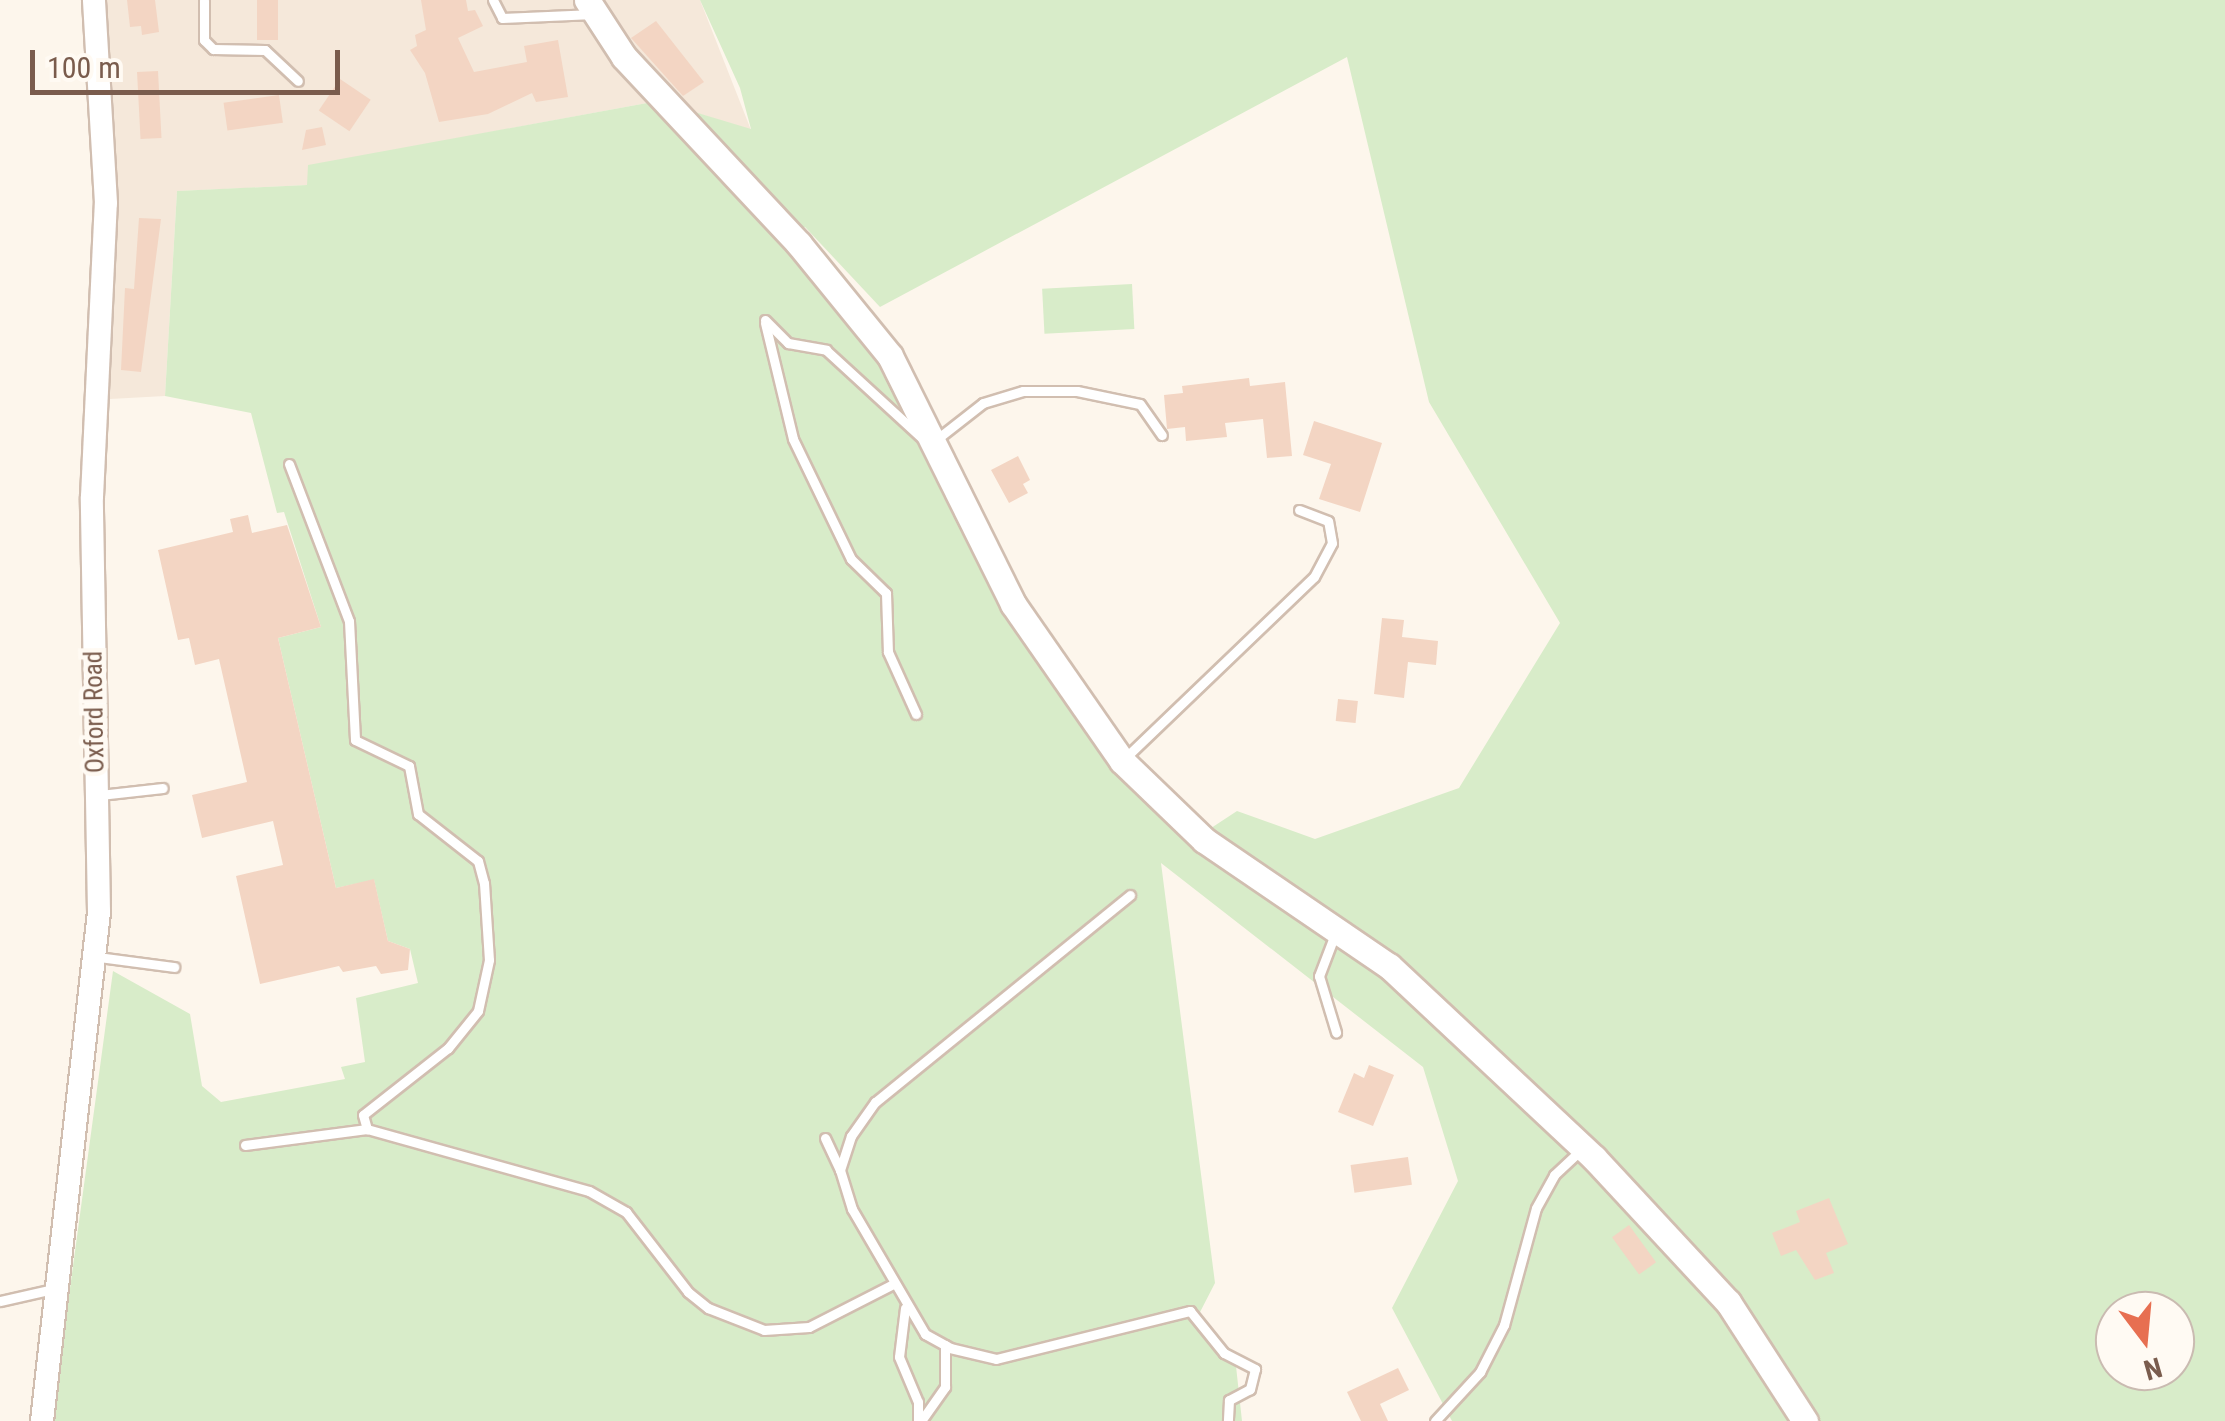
<!DOCTYPE html>
<style>
body{margin:0}
#map{position:relative;width:2225px;height:1421px;overflow:hidden;background:#fdf6ec;font-family:"Roboto Condensed",sans-serif}
div>[style]{position:absolute}
.residential>*{inset:0;background:#f5e8da}
.green>*{inset:0;background:#d8ecc9;transform-origin:0 0}
.building>*{inset:0;background:#f3d5c3;transform-origin:0 0}
.roads{filter:drop-shadow(2px 0 #d1beb0) drop-shadow(-2px 0 #d1beb0) drop-shadow(0 2px #d1beb0) drop-shadow(0 -2px #d1beb0)}
.service>*{height:9px;margin:-4.5px;padding:0 4.5px;transform-origin:4.5px;border-radius:4.5px;background:#fff}
.tertiary>*{height:22px;margin:-11px;padding:0 11px;transform-origin:11px;border-radius:11px;background:#fff}
.secondary>*{height:25px;margin:-12.5px;padding:0 12.5px;transform-origin:12.5px;border-radius:12.5px;background:#fff}
span{translate:-50% -50%;white-space:nowrap;text-align:center;line-height:1.15;-webkit-text-stroke:9px #fffaf3;paint-order:stroke}
.street-label{font-size:25px;color:#7a5c4d}
.north{position:absolute;left:2095px;top:1291px;width:100px;height:100px;box-sizing:border-box;background:#fffaf3;border:2px solid #cabbb1;border-radius:50%;rotate:164deg;font-size:28px;font-weight:700;line-height:40px;text-align:center;color:#7a5c4d}
.north::after{content:'';display:block;margin:auto;width:35px;height:45px;background:#e76f51;clip-path:polygon(50% 0,100% 100%,50% 72%,0 100%)}
.scale{position:absolute;left:30px;top:50px;width:310px;height:45px;box-sizing:border-box;border:5px solid #7a5c4d;border-top:0;padding-left:12px;font-size:30px;line-height:35px;white-space:nowrap;color:#7a5c4d;-webkit-text-stroke:8px #fffaf3;paint-order:stroke}
</style>
<div id="map">
<div class="residential">
<div style="clip-path:polygon(103px 0,700px 0,751px 130px,658px 101px,308px 166px,308px 185px,177px 191px,165px 396px,110px 399px,113px 120px)"></div>
</div>
<div class="green">
<div style="clip-path:polygon(evenodd,700px 0,2225px 0,2225px 1421px,1452px 1421px,1392px 1308px,1458px 1181px,1423px 1067px,1161px 863px,1215px 1283px,1198px 1316px,1235px 1357px,1242px 1421px,52px 1421px,113px 971px,190px 1014px,202px 1086px,221px 1102px,345px 1079px,341px 1067px,365px 1062px,356px 998px,418px 983px,410px 949px,388px 941px,374px 880px,336px 888px,278px 638px,321px 627px,284px 512px,277px 513px,251px 413px,165px 396px,177px 191px,307px 185px,308px 165px,658px 101px,751px 129px,740px 88px,700px 0,1347px 57px,1429px 402px,1560px 623px,1459px 788px,1315px 839px,1237px 811px,1199px 836px,1027px 628px,863px 320px,784px 237px,805px 227px,880px 307px,1347px 57px,700px 0,2115px 1311px,2175px 1311px,2175px 1371px,2115px 1371px,2115px 1311px)"></div>
<div style="left:1132px;top:284px;width:45px;height:90px;rotate:87deg"></div>
</div>
<div class="building">
<div style="clip-path:polygon(127px 0,155px 0,159px 32px,142px 35px,141px 26px,130px 27px)"></div>
<div style="left:257px;top:0;width:21px;height:40px"></div>
<div style="clip-path:polygon(421px 0,466px 0,468px 11px,475px 10px,483px 26px,458px 38px,474px 72px,527px 62px,524px 46px,558px 40px,568px 97px,536px 102px,532px 93px,488px 114px,439px 122px,425px 73px,410px 50px,417px 46px,415px 35px,426px 30px)"></div>
<div style="clip-path:polygon(656px 21px,704px 82px,683px 96px,631px 38px)"></div>
<div style="left:158px;top:71px;width:67px;height:21px;rotate:87deg"></div>
<div style="left:340px;top:79px;width:37px;height:38px;rotate:34deg"></div>
<div style="left:279px;top:95px;width:28px;height:56px;rotate:82deg"></div>
<div style="clip-path:polygon(322px 127px,326px 145px,302px 150px,306px 130px)"></div>
<div style="clip-path:polygon(139px 218px,161px 219px,141px 372px,121px 370px,125px 288px,134px 289px)"></div>
<div style="clip-path:polygon(1249px 378px,1250px 386px,1285px 382px,1292px 456px,1267px 458px,1263px 419px,1225px 423px,1227px 437px,1186px 441px,1185px 427px,1167px 429px,1164px 395px,1183px 393px,1182px 386px)"></div>
<div style="clip-path:polygon(1314px 421px,1382px 443px,1360px 512px,1319px 499px,1331px 464px,1303px 455px)"></div>
<div style="clip-path:polygon(1018px 456px,1030px 480px,1023px 484px,1028px 493px,1009px 503px,991px 470px)"></div>
<div style="clip-path:polygon(248px 515px,252px 533px,287px 525px,321px 627px,278px 638px,336px 888px,374px 879px,388px 941px,410px 949px,408px 970px,381px 974px,376px 966px,343px 972px,339px 966px,260px 984px,236px 876px,283px 865px,273px 821px,202px 838px,192px 795px,247px 782px,219px 659px,195px 665px,189px 638px,178px 640px,158px 550px,233px 532px,230px 519px)"></div>
<div style="clip-path:polygon(1382px 618px,1404px 620px,1402px 637px,1438px 641px,1436px 665px,1408px 662px,1404px 698px,1374px 694px)"></div>
<div style="left:1338px;top:699px;width:20px;height:22px;rotate:6deg"></div>
<div style="clip-path:polygon(1369px 1065px,1394px 1075px,1373px 1126px,1338px 1112px,1354px 1073px,1364px 1078px)"></div>
<div style="left:1408px;top:1157px;width:28px;height:58px;rotate:82deg"></div>
<div style="clip-path:polygon(1829px 1198px,1848px 1244px,1826px 1253px,1834px 1273px,1815px 1280px,1796px 1250px,1781px 1256px,1772px 1233px,1800px 1222px,1796px 1211px)"></div>
<div style="left:1629px;top:1225px;width:46px;height:21px;rotate:54deg"></div>
<div style="clip-path:polygon(1398px 1368px,1409px 1390px,1380px 1404px,1388px 1421px,1361px 1421px,1347px 1392px)"></div>
</div>
<div class="roads">
<div class="service">
<div style="left:204px;top:0;width:40px;rotate:90deg"></div>
<div style="left:204px;top:40px;width:13px;rotate:45deg"></div>
<div style="left:213px;top:49px;width:52px;rotate:1.1deg"></div>
<div style="left:265px;top:50px;width:45px;rotate:43.2deg"></div>
<div style="left:493px;top:0;width:20px;rotate:63deg"></div>
<div style="left:502px;top:18px;width:92px;rotate:-2.5deg"></div>
<div style="left:765px;top:320px;width:33px;rotate:45deg"></div>
<div style="left:788px;top:343px;width:39px;rotate:10deg"></div>
<div style="left:826px;top:350px;width:130px;rotate:42.5deg"></div>
<div style="left:765px;top:323px;width:119px;rotate:76.4deg"></div>
<div style="left:793px;top:439px;width:133px;rotate:64.2deg"></div>
<div style="left:851px;top:559px;width:49px;rotate:44.2deg"></div>
<div style="left:886px;top:593px;width:59px;rotate:88.1deg"></div>
<div style="left:888px;top:652px;width:68px;rotate:65.7deg"></div>
<div style="left:937px;top:439px;width:58px;rotate:-38deg"></div>
<div style="left:983px;top:403px;width:42px;rotate:-16.7deg"></div>
<div style="left:1023px;top:391px;width:54px"></div>
<div style="left:1077px;top:391px;width:64px;rotate:11.7deg"></div>
<div style="left:1140px;top:404px;width:38px;rotate:55deg"></div>
<div style="left:289px;top:464px;width:168px;rotate:69.1deg"></div>
<div style="left:349px;top:621px;width:119px;rotate:87.1deg"></div>
<div style="left:355px;top:740px;width:60px;rotate:25.7deg"></div>
<div style="left:409px;top:766px;width:49px;rotate:79.4deg"></div>
<div style="left:418px;top:814px;width:76px;rotate:38.1deg"></div>
<div style="left:478px;top:861px;width:23px;rotate:75deg"></div>
<div style="left:484px;top:883px;width:77px;rotate:86.3deg"></div>
<div style="left:489px;top:960px;width:52px;rotate:102.2deg"></div>
<div style="left:478px;top:1011px;width:48px;rotate:129deg"></div>
<div style="left:448px;top:1048px;width:108px;rotate:141.8deg"></div>
<div style="left:363px;top:1115px;width:15px;rotate:74deg"></div>
<div style="left:1124px;top:759px;width:263px;rotate:-43.8deg"></div>
<div style="left:1314px;top:577px;width:38px;rotate:-62deg"></div>
<div style="left:1332px;top:543px;width:22px;rotate:-100deg"></div>
<div style="left:1328px;top:521px;width:31px;rotate:-159deg"></div>
<div style="left:100px;top:795px;width:63px;rotate:-6.3deg"></div>
<div style="left:1130px;top:895px;width:328px;rotate:140.9deg"></div>
<div style="left:875px;top:1102px;width:42px;rotate:125.2deg"></div>
<div style="left:851px;top:1136px;width:36px;rotate:108deg"></div>
<div style="left:840px;top:1170px;width:41px;rotate:72.9deg"></div>
<div style="left:852px;top:1209px;width:145px;rotate:59.7deg"></div>
<div style="left:925px;top:1334px;width:29px;rotate:29deg"></div>
<div style="left:950px;top:1348px;width:47px;rotate:13.4deg"></div>
<div style="left:996px;top:1359px;width:200px;rotate:-13.9deg"></div>
<div style="left:1190px;top:1311px;width:54px;rotate:51deg"></div>
<div style="left:1224px;top:1353px;width:35px;rotate:27deg"></div>
<div style="left:1255px;top:1369px;width:21px;rotate:104deg"></div>
<div style="left:1250px;top:1389px;width:24px;rotate:152deg"></div>
<div style="left:1229px;top:1400px;width:21px;rotate:93deg"></div>
<div style="left:1335px;top:934px;width:45px;rotate:110.9deg"></div>
<div style="left:1319px;top:976px;width:59px;rotate:73.1deg"></div>
<div style="left:98px;top:957px;width:77px;rotate:7.5deg"></div>
<div style="left:825px;top:1138px;width:35px;rotate:65deg"></div>
<div style="left:245px;top:1145px;width:123px;rotate:-7.5deg"></div>
<div style="left:367px;top:1129px;width:230px;rotate:15.6deg"></div>
<div style="left:589px;top:1191px;width:43px;rotate:29.6deg"></div>
<div style="left:626px;top:1212px;width:101px;rotate:52.2deg"></div>
<div style="left:688px;top:1292px;width:26px;rotate:39deg"></div>
<div style="left:708px;top:1308px;width:60px;rotate:21.4deg"></div>
<div style="left:764px;top:1330px;width:45px;rotate:-3.8deg"></div>
<div style="left:809px;top:1327px;width:94px;rotate:-27.1deg"></div>
<div style="left:0;top:1301px;width:54px;rotate:-12.8deg"></div>
<div style="left:905px;top:1308px;width:49px;rotate:97deg"></div>
<div style="left:899px;top:1357px;width:49px;rotate:67.1deg"></div>
<div style="left:918px;top:1402px;width:19px;rotate:90deg"></div>
<div style="left:921px;top:1421px;width:42px;rotate:-54.8deg"></div>
<div style="left:945px;top:1387px;width:42px;rotate:-90deg"></div>
<div style="left:1435px;top:1421px;width:67px;rotate:-47.4deg"></div>
<div style="left:1480px;top:1372px;width:53px;rotate:-62.9deg"></div>
<div style="left:1504px;top:1325px;width:121px;rotate:-74.7deg"></div>
<div style="left:1536px;top:1208px;width:38px;rotate:-61deg"></div>
<div style="left:1554px;top:1175px;width:37px;rotate:-43deg"></div>
</div>
<div class="tertiary">
<div style="left:42px;top:1421px;width:512px;rotate:-83.61deg"></div>
<div style="left:99px;top:912px;width:415px;rotate:-91deg"></div>
<div style="left:92px;top:497px;width:294px;rotate:-87.3deg"></div>
<div style="left:106px;top:203px;width:203px;rotate:-93.4deg"></div>
</div>
<div class="secondary">
<div style="left:587px;top:0;width:68px;rotate:57deg"></div>
<div style="left:624px;top:57px;width:256px;rotate:46.9deg"></div>
<div style="left:799px;top:244px;width:144px;rotate:50.9deg"></div>
<div style="left:890px;top:356px;width:277px;rotate:63.6deg"></div>
<div style="left:1013px;top:604px;width:191px;rotate:55.2deg"></div>
<div style="left:1122px;top:761px;width:114px;rotate:43.9deg"></div>
<div style="left:1204px;top:840px;width:224px;rotate:34.3deg"></div>
<div style="left:1389px;top:966px;width:281px;rotate:43.1deg"></div>
<div style="left:1594px;top:1158px;width:197px;rotate:47.1deg"></div>
<div style="left:1728px;top:1302px;width:142px;rotate:57.1deg"></div>
</div>
</div>
<div class="street-label">
<span style="left:95px;top:712px;rotate:-91deg">Oxford Road</span>
</div>
<div class="north">N</div>
<div class="scale">100 m</div>
</div>
